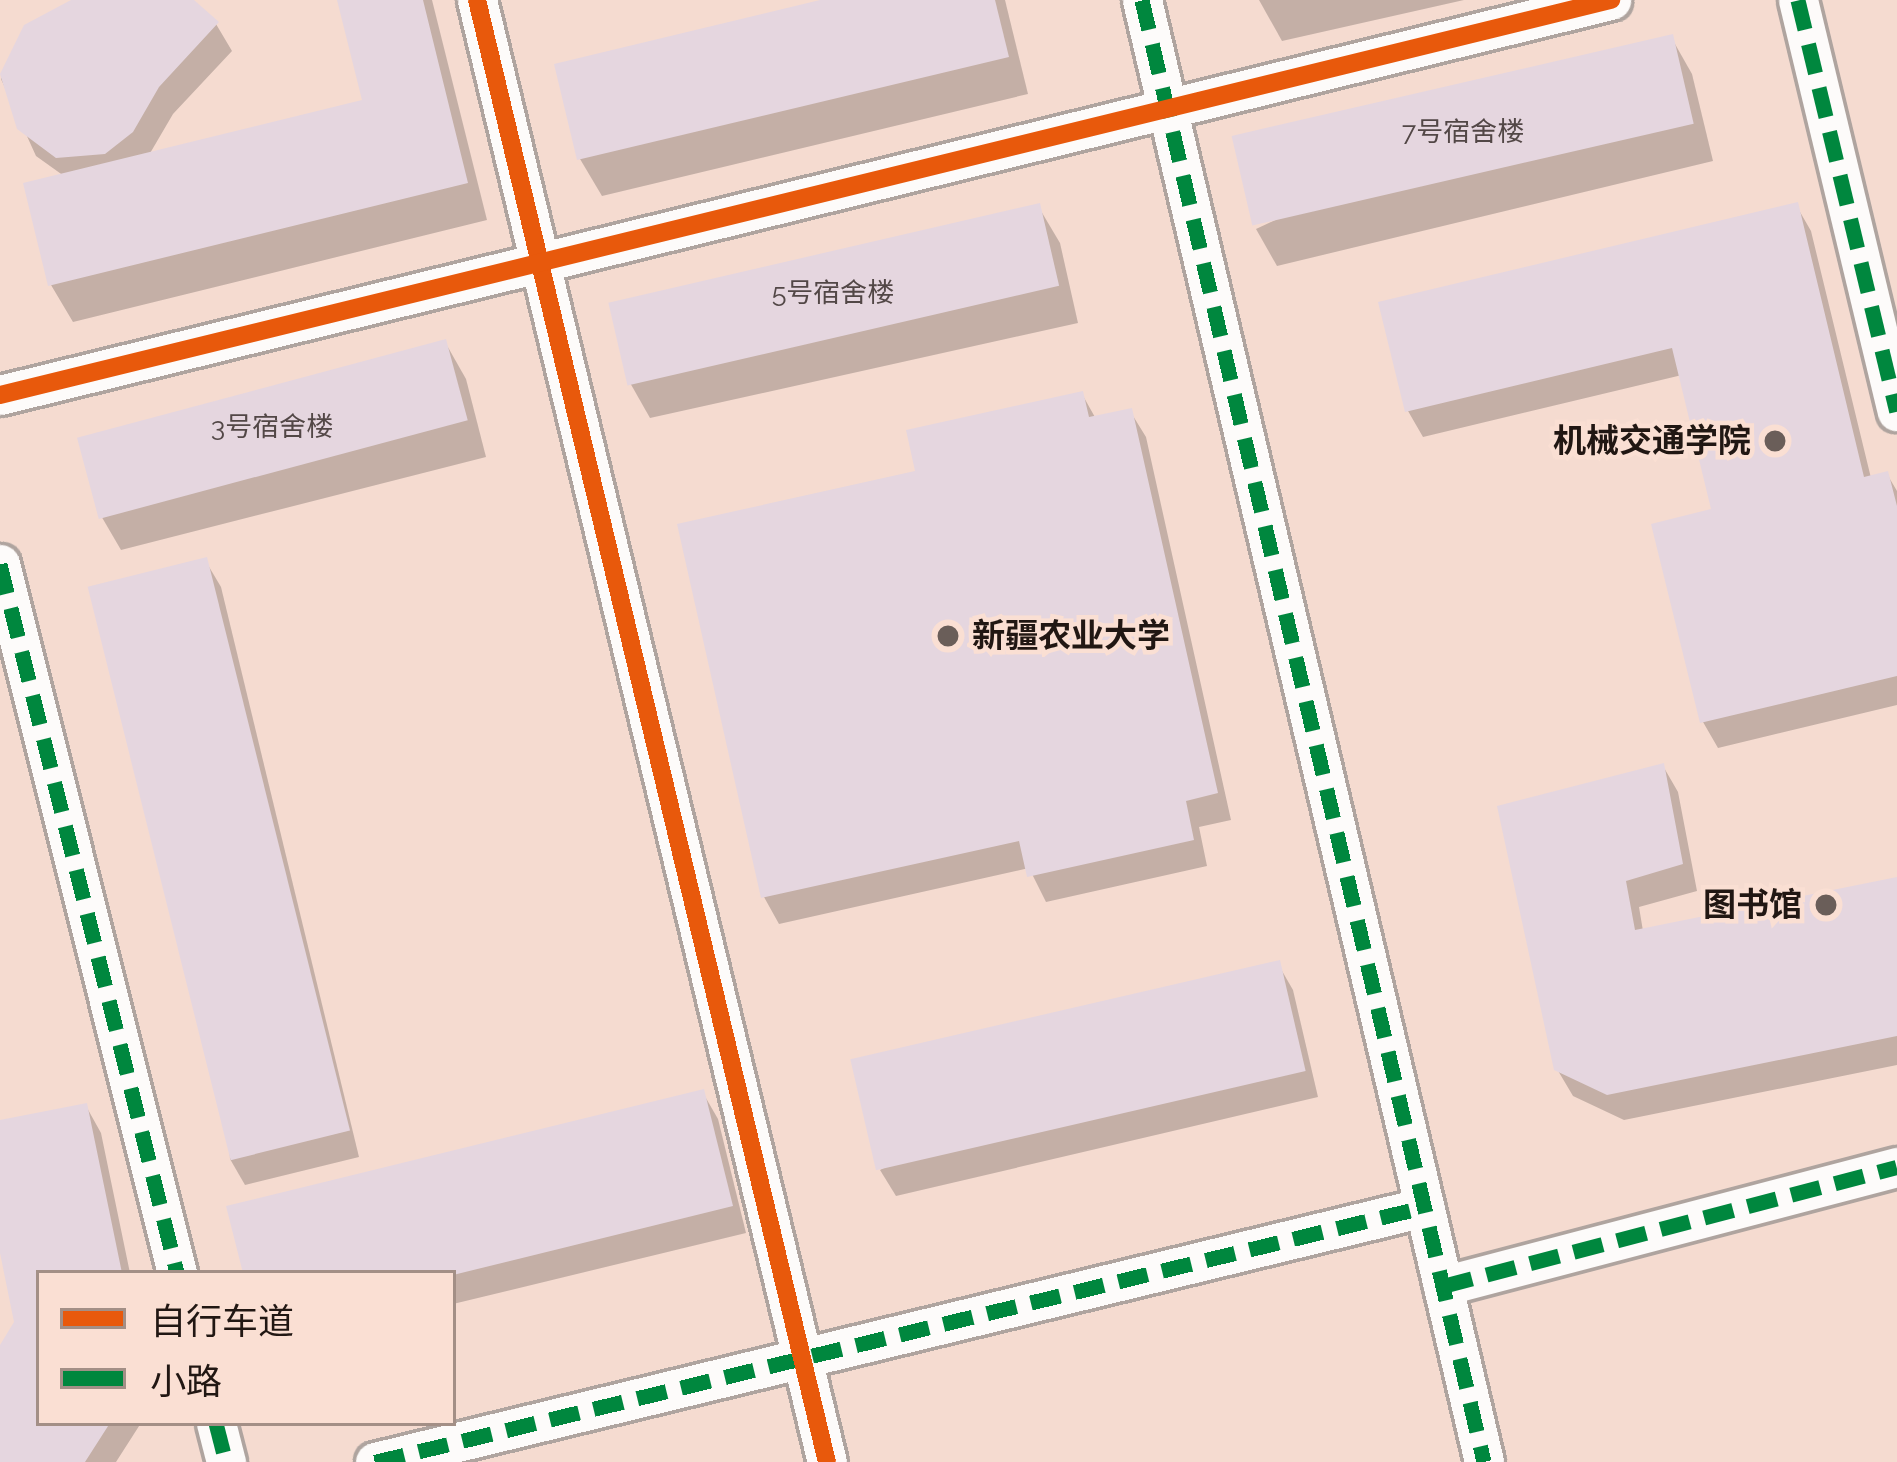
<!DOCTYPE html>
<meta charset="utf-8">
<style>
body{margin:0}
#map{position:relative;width:1897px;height:1462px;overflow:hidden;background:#f1e2dc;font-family:Raleway,"Noto Sans SC",sans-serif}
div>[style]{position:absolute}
.built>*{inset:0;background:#f5dbd0}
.shadow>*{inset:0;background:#0003}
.building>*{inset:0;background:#e5d6df;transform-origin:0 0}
.roads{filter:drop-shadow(3px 0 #afa49f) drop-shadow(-3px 0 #afa49f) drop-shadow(0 3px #afa49f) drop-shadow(0 -3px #afa49f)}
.street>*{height:39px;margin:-19.5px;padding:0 19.5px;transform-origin:19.5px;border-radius:19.5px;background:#fdfbfa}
.quiet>*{height:15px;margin-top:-7.5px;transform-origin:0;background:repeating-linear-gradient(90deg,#00873e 0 30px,transparent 0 45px)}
.cycleway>*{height:18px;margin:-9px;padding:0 9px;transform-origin:9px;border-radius:9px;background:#e8590c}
.dots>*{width:33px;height:33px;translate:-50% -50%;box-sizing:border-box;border:6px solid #fadfd3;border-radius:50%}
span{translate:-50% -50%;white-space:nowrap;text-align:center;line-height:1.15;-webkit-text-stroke:9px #fadfd3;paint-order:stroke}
.number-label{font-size:27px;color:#524746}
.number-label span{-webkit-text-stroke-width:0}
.poi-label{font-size:33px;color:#211713;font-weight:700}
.right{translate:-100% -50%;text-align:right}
.left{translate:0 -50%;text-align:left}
.legend{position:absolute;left:36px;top:1270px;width:420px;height:156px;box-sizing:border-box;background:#fadfd3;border:3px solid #a38f86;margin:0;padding:15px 21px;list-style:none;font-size:36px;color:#211713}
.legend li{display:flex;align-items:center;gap:24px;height:60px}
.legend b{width:60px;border:3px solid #a38f86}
</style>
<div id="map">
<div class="built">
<div style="clip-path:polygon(evenodd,0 0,1897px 0,1897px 1462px,0 1462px,0 0,39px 1273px,453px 1273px,453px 1423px,39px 1423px,39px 1273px)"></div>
</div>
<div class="shadow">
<div style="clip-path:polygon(75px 0,190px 0,216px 24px,232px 51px,173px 114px,149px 155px,366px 102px,340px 0,432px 0,487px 220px,73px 322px,51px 285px,64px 176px,36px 156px,1px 79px,27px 27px)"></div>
<div style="clip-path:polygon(833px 0,1005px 0,1028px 94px,602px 196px,580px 159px)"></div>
<div style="clip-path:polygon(1259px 0,1464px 0,1282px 41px)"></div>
<div style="clip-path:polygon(1671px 37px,1692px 74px,1713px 161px,1277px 266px,1256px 229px)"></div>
<div style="clip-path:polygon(1796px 205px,1811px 231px,1871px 478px,1887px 474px,1897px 491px,1897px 705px,1718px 748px,1703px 722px,1715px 512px,1682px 375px,1423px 437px,1408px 411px)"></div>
<div style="clip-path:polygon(1038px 206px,1060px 243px,1078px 323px,650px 418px,629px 381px)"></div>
<div style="clip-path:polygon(445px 342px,466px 379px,486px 457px,121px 550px,100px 514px)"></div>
<div style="clip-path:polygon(1082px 394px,1096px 419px,1130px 411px,1146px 437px,1231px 820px,1199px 827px,1207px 866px,1046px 902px,1029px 868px,779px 924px,764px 897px,918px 473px)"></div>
<div style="clip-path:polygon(205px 560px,221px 587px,359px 1157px,245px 1185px,230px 1159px)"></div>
<div style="clip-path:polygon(1663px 766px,1678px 792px,1697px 891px,1639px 907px,1643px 931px,1897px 880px,1897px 1065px,1624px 1120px,1573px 1096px,1557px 1069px)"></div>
<div style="clip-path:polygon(1278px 964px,1293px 990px,1318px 1097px,896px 1196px,880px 1170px)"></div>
<div style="clip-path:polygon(703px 1093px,718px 1119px,746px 1233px,453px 1304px,453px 1273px)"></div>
<div style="clip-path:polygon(86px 1106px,101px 1133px,130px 1273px,39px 1273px,39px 1423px,141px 1423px,116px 1462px,0 1462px,0 1351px,17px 1322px,0 1238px,0 1123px)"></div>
</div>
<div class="building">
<div style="clip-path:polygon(71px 0,194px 0,219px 22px,159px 87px,133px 132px,105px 154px,56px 158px,17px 129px,0 74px,24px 25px)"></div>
<div style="clip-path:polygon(337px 0,423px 0,468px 183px,48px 286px,23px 183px,362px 100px)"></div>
<div style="clip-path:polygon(820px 0,995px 0,1009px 57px,577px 160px,554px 64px)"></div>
<div style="left:1673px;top:34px;width:92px;height:453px;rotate:77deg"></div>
<div style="clip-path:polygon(1798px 202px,1864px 477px,1888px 471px,1897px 506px,1897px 676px,1700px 723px,1651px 524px,1711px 509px,1672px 348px,1405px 412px,1378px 302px)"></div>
<div style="left:1040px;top:203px;width:85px;height:443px;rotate:77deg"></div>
<div style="left:446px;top:339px;width:84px;height:382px;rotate:75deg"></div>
<div style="clip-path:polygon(1083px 391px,1089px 417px,1132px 408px,1218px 793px,1186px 801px,1194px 840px,1027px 877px,1019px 841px,761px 898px,677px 524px,915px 471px,906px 430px)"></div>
<div style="left:207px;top:557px;width:591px;height:123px;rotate:76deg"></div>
<div style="clip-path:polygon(1664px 763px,1683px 864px,1626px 881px,1635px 930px,1897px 877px,1897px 1036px,1607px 1095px,1554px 1070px,1497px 806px)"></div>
<div style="left:1280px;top:960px;width:114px;height:441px;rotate:77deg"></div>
<div style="clip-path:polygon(704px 1089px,733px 1206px,453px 1275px,243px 1273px,226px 1206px)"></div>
<div style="clip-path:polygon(87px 1103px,122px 1273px,39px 1273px,39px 1423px,110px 1423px,85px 1462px,0 1462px,0 1345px,14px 1322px,0 1253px,0 1120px)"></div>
</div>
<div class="roads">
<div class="street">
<div style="left:477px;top:0;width:1503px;rotate:76.54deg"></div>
<div style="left:1142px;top:0;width:1501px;rotate:76.83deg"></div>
<div style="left:1798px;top:0;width:423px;rotate:76.5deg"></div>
<div style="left:0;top:395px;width:1659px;rotate:-13.78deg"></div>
<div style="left:0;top:564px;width:731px;rotate:75.98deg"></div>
<div style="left:1443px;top:1286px;width:469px;rotate:-14.7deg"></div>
<div style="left:216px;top:1423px;width:40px;rotate:75.6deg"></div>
<div style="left:375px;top:1462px;width:1080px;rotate:-13.66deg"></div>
</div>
</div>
<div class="quiet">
<div style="left:1142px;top:0;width:1501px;rotate:76.83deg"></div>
<div style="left:1798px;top:0;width:423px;rotate:76.5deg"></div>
<div style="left:0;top:564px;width:731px;rotate:75.98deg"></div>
<div style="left:1443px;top:1286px;width:469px;rotate:-14.7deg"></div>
<div style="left:216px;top:1423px;width:40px;rotate:75.6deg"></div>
<div style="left:375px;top:1462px;width:1080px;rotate:-13.66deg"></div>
</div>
<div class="cycleway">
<div style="left:477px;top:0;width:1503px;rotate:76.54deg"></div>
<div style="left:0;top:395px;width:1659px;rotate:-13.78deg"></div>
</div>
<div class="dots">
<div style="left:1775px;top:441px;background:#6a5e59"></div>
<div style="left:948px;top:636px;background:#6a5e59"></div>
<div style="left:1826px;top:905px;background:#6a5e59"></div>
</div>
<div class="number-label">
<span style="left:1463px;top:132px">7号宿舍楼</span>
<span style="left:833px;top:293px">5号宿舍楼</span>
<span style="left:272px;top:427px">3号宿舍楼</span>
</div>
<div class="poi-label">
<span class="right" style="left:1751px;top:441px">机械交通学院</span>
<span class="left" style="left:972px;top:636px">新疆农业大学</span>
<span class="right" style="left:1802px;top:905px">图书馆</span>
</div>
<ul class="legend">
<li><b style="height:15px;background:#e8590c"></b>自行车道</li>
<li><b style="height:15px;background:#00873e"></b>小路</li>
</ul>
</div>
